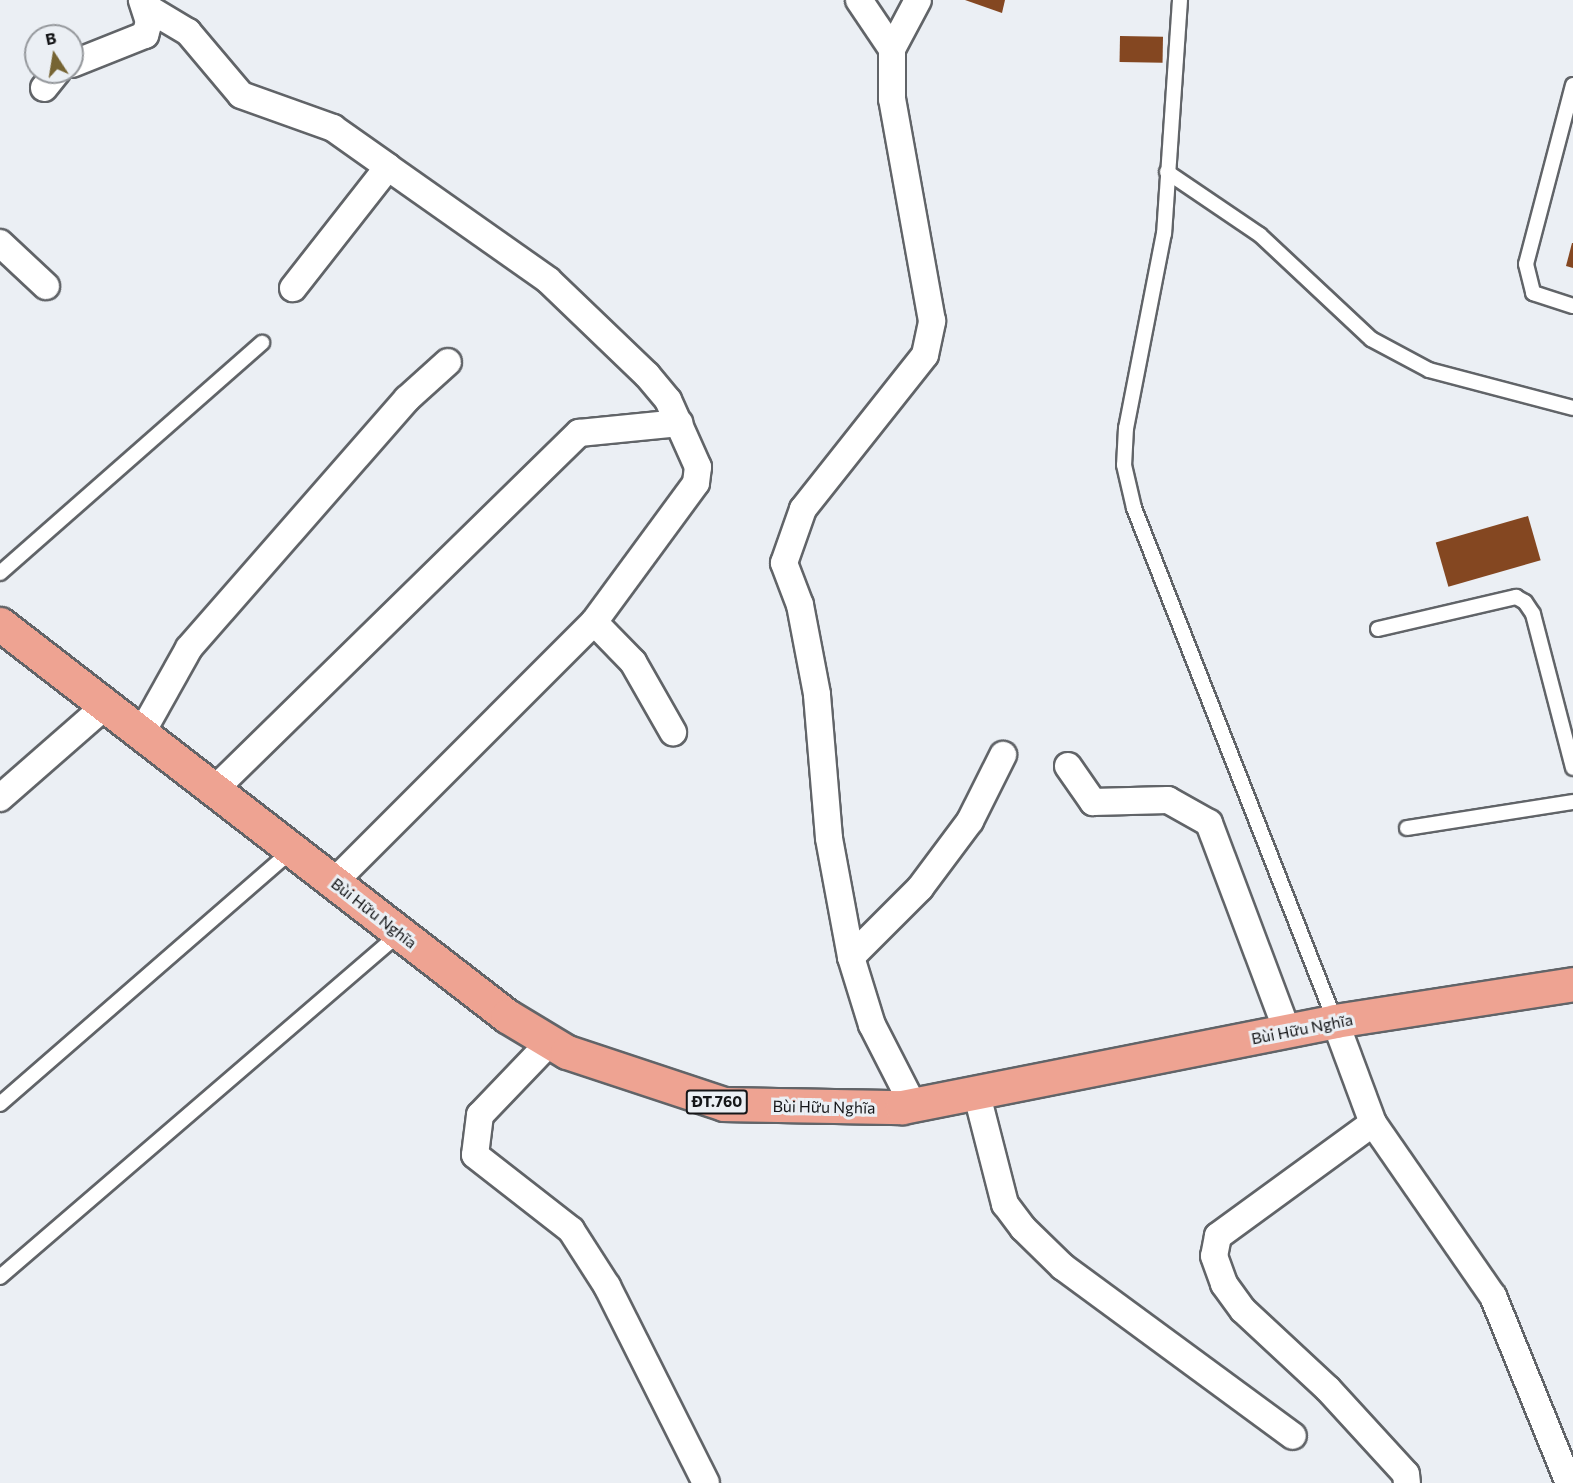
<!DOCTYPE html>
<meta charset="utf-8">
<style>
body{margin:0}
#map{position:relative;width:1573px;height:1483px;overflow:hidden;background:#ebeff4;font-family:Commissioner,sans-serif}
div>[style]{position:absolute}
.building>*{inset:0;background:#844721;transform-origin:0 0}
.roads{filter:drop-shadow(2px 0 #616468) drop-shadow(-2px 0 #616468) drop-shadow(0 2px #616468) drop-shadow(0 -2px #616468)}
.service>*{height:14px;margin:-7px;padding:0 7px;transform-origin:7px;border-radius:7px;background:#fff}
.minor>*{height:26px;margin:-13px;padding:0 13px;transform-origin:13px;border-radius:13px;background:#fff}
.primary>*{height:33px;margin:-16.5px;padding:0 16.5px;transform-origin:16.5px;border-radius:16.5px;background:#eea392}
span{translate:-50% -50%;white-space:nowrap;text-align:center;line-height:1.15;-webkit-text-stroke:6px #ebeff4;paint-order:stroke}
.shield-label span{padding:2px 4px;background:#ebeff4;border:2px solid;border-radius:4px;-webkit-text-stroke-width:0}
.shield-label{font-size:15px;color:#151618;font-weight:700}
.street-label{font-size:16px;color:#151618}
.north{position:absolute;left:24px;top:24px;width:60px;height:60px;box-sizing:border-box;background:#ebeff4;border:2px solid #95989c;border-radius:50%;rotate:348deg;font-size:16px;font-weight:700;line-height:24px;text-align:center;color:#151618}
.north::after{content:'';display:block;margin:auto;width:21px;height:27px;background:#766433;clip-path:polygon(50% 0,100% 100%,50% 72%,0 100%)}
</style>
<div id="map">
<div class="building">
<div style="clip-path:polygon(965px 0,1005px 0,1002px 13px)"></div>
<div style="left:1120px;top:36px;width:43px;height:26px;rotate:1deg"></div>
<div style="clip-path:polygon(1572px 243px,1573px 243px,1573px 268px,1566px 266px)"></div>
<div style="left:1528px;top:516px;width:46px;height:96px;rotate:74deg"></div>
</div>
<div class="roads">
<div class="service">
<div style="left:1180px;top:0;width:234px;rotate:93.9deg"></div>
<div style="left:1164px;top:233px;width:199px;rotate:101deg"></div>
<div style="left:1126px;top:428px;width:37px;rotate:93deg"></div>
<div style="left:1124px;top:465px;width:44px;rotate:76.9deg"></div>
<div style="left:1134px;top:508px;width:551px;rotate:68.6deg"></div>
<div style="left:1573px;top:85px;width:185px;rotate:104.7deg"></div>
<div style="left:1526px;top:264px;width:30px;rotate:76deg"></div>
<div style="left:1533px;top:293px;width:42px;rotate:18deg"></div>
<div style="left:1167px;top:172px;width:112px;rotate:34.1deg"></div>
<div style="left:1260px;top:235px;width:152px;rotate:43.1deg"></div>
<div style="left:1371px;top:339px;width:66px;rotate:28.1deg"></div>
<div style="left:1429px;top:370px;width:149px;rotate:14.8deg"></div>
<div style="left:0;top:573px;width:349px;rotate:-41.3deg"></div>
<div style="left:1378px;top:629px;width:142px;rotate:-13.1deg"></div>
<div style="left:1516px;top:597px;width:10px;rotate:29deg"></div>
<div style="left:1525px;top:602px;width:14px;rotate:56deg"></div>
<div style="left:1533px;top:614px;width:159px;rotate:75.4deg"></div>
<div style="left:1407px;top:828px;width:168px;rotate:-8.9deg"></div>
<div style="left:0;top:1104px;width:387px;rotate:-41deg"></div>
<div style="left:0;top:1277px;width:528px;rotate:-40.7deg"></div>
</div>
<div class="minor">
<div style="left:859px;top:0;width:59px;rotate:56deg"></div>
<div style="left:146px;top:7px;width:49px;rotate:30.8deg"></div>
<div style="left:188px;top:32px;width:82px;rotate:49.9deg"></div>
<div style="left:241px;top:95px;width:98px;rotate:19.7deg"></div>
<div style="left:333px;top:128px;width:67px;rotate:35.3deg"></div>
<div style="left:388px;top:167px;width:154px;rotate:128.1deg"></div>
<div style="left:72px;top:64px;width:79px;rotate:-21.7deg"></div>
<div style="left:145px;top:35px;width:14px;rotate:-73deg"></div>
<div style="left:149px;top:22px;width:23px;rotate:-108deg"></div>
<div style="left:44px;top:88px;width:21px;rotate:-51deg"></div>
<div style="left:0;top:243px;width:63px;rotate:43.1deg"></div>
<div style="left:594px;top:622px;width:56px;rotate:45.7deg"></div>
<div style="left:633px;top:662px;width:81px;rotate:60.3deg"></div>
<div style="left:141px;top:734px;width:98px;rotate:-60.8deg"></div>
<div style="left:189px;top:648px;width:331px;rotate:-48.8deg"></div>
<div style="left:407px;top:399px;width:55px;rotate:-42.1deg"></div>
<div style="left:1068px;top:766px;width:44px;rotate:55.2deg"></div>
<div style="left:1093px;top:802px;width:75px;rotate:-1.5deg"></div>
<div style="left:1168px;top:800px;width:47px;rotate:29.3deg"></div>
<div style="left:1209px;top:823px;width:222px;rotate:69.4deg"></div>
<div style="left:214px;top:790px;width:511px;rotate:-44.37deg"></div>
<div style="left:579px;top:433px;width:101px;rotate:-5.7deg"></div>
<div style="left:0;top:798px;width:140px;rotate:-41.2deg"></div>
<div style="left:334px;top:882px;width:368px;rotate:-45deg"></div>
<div style="left:594px;top:622px;width:172px;rotate:-53.7deg"></div>
<div style="left:696px;top:483px;width:16px;rotate:-83deg"></div>
<div style="left:698px;top:467px;width:73px;rotate:-114.1deg"></div>
<div style="left:668px;top:400px;width:33px;rotate:-130deg"></div>
<div style="left:647px;top:375px;width:137px;rotate:-136.2deg"></div>
<div style="left:548px;top:280px;width:196px;rotate:-144.8deg"></div>
<div style="left:851px;top:957px;width:98px;rotate:-45deg"></div>
<div style="left:920px;top:888px;width:84px;rotate:-53.3deg"></div>
<div style="left:970px;top:821px;width:74px;rotate:-63.4deg"></div>
<div style="left:1335px;top:1021px;width:109px;rotate:69.6deg"></div>
<div style="left:1373px;top:1123px;width:211px;rotate:55.3deg"></div>
<div style="left:1493px;top:1296px;width:202px;rotate:67.9deg"></div>
<div style="left:550px;top:1042px;width:101px;rotate:133.8deg"></div>
<div style="left:480px;top:1115px;width:40px;rotate:97.1deg"></div>
<div style="left:475px;top:1155px;width:122px;rotate:38deg"></div>
<div style="left:571px;top:1230px;width:67px;rotate:57.3deg"></div>
<div style="left:607px;top:1286px;width:220px;rotate:63.3deg"></div>
<div style="left:977px;top:1095px;width:113px;rotate:75.6deg"></div>
<div style="left:1005px;top:1204px;width:30px;rotate:53deg"></div>
<div style="left:1023px;top:1228px;width:56px;rotate:44.3deg"></div>
<div style="left:1063px;top:1267px;width:285px;rotate:36.3deg"></div>
<div style="left:913px;top:1105px;width:90px;rotate:-117.1deg"></div>
<div style="left:872px;top:1025px;width:71px;rotate:-107.2deg"></div>
<div style="left:851px;top:957px;width:121px;rotate:-100.5deg"></div>
<div style="left:829px;top:838px;width:144px;rotate:-94.8deg"></div>
<div style="left:817px;top:694px;width:91px;rotate:-100.8deg"></div>
<div style="left:800px;top:605px;width:45px;rotate:-110.9deg"></div>
<div style="left:784px;top:563px;width:57px;rotate:-70.6deg"></div>
<div style="left:803px;top:509px;width:196px;rotate:-51.6deg"></div>
<div style="left:925px;top:355px;width:35px;rotate:-78deg"></div>
<div style="left:932px;top:321px;width:226px;rotate:-100.2deg"></div>
<div style="left:892px;top:99px;width:50px;rotate:-90deg"></div>
<div style="left:892px;top:49px;width:55px;rotate:-62deg"></div>
<div style="left:1373px;top:1123px;width:192px;rotate:143.9deg"></div>
<div style="left:1218px;top:1236px;width:20px;rotate:101deg"></div>
<div style="left:1214px;top:1256px;width:30px;rotate:70deg"></div>
<div style="left:1224px;top:1284px;width:32px;rotate:54deg"></div>
<div style="left:1243px;top:1310px;width:116px;rotate:42.9deg"></div>
<div style="left:1328px;top:1389px;width:115px;rotate:47.5deg"></div>
<div style="left:1406px;top:1474px;width:9px;rotate:84deg"></div>
</div>
<div class="primary">
<div style="left:0;top:624px;width:641px;rotate:37.71deg"></div>
<div style="left:507px;top:1016px;width:70px;rotate:31deg"></div>
<div style="left:567px;top:1052px;width:165px;rotate:18.3deg"></div>
<div style="left:724px;top:1104px;width:178px;rotate:1deg"></div>
<div style="left:902px;top:1107px;width:441px;rotate:-11.2deg"></div>
<div style="left:1335px;top:1021px;width:241px;rotate:-8.8deg"></div>
</div>
</div>
<div class="shield-label">
<span style="left:717px;top:1102px">ĐT.760</span>
</div>
<div class="street-label">
<span style="left:374px;top:913px;rotate:38deg">Bùi Hữu Nghĩa</span>
<span style="left:1302px;top:1029px;rotate:-11deg">Bùi Hữu Nghĩa</span>
<span style="left:824px;top:1107px;rotate:1deg">Bùi Hữu Nghĩa</span>
</div>
<div class="north">B</div>
</div>
